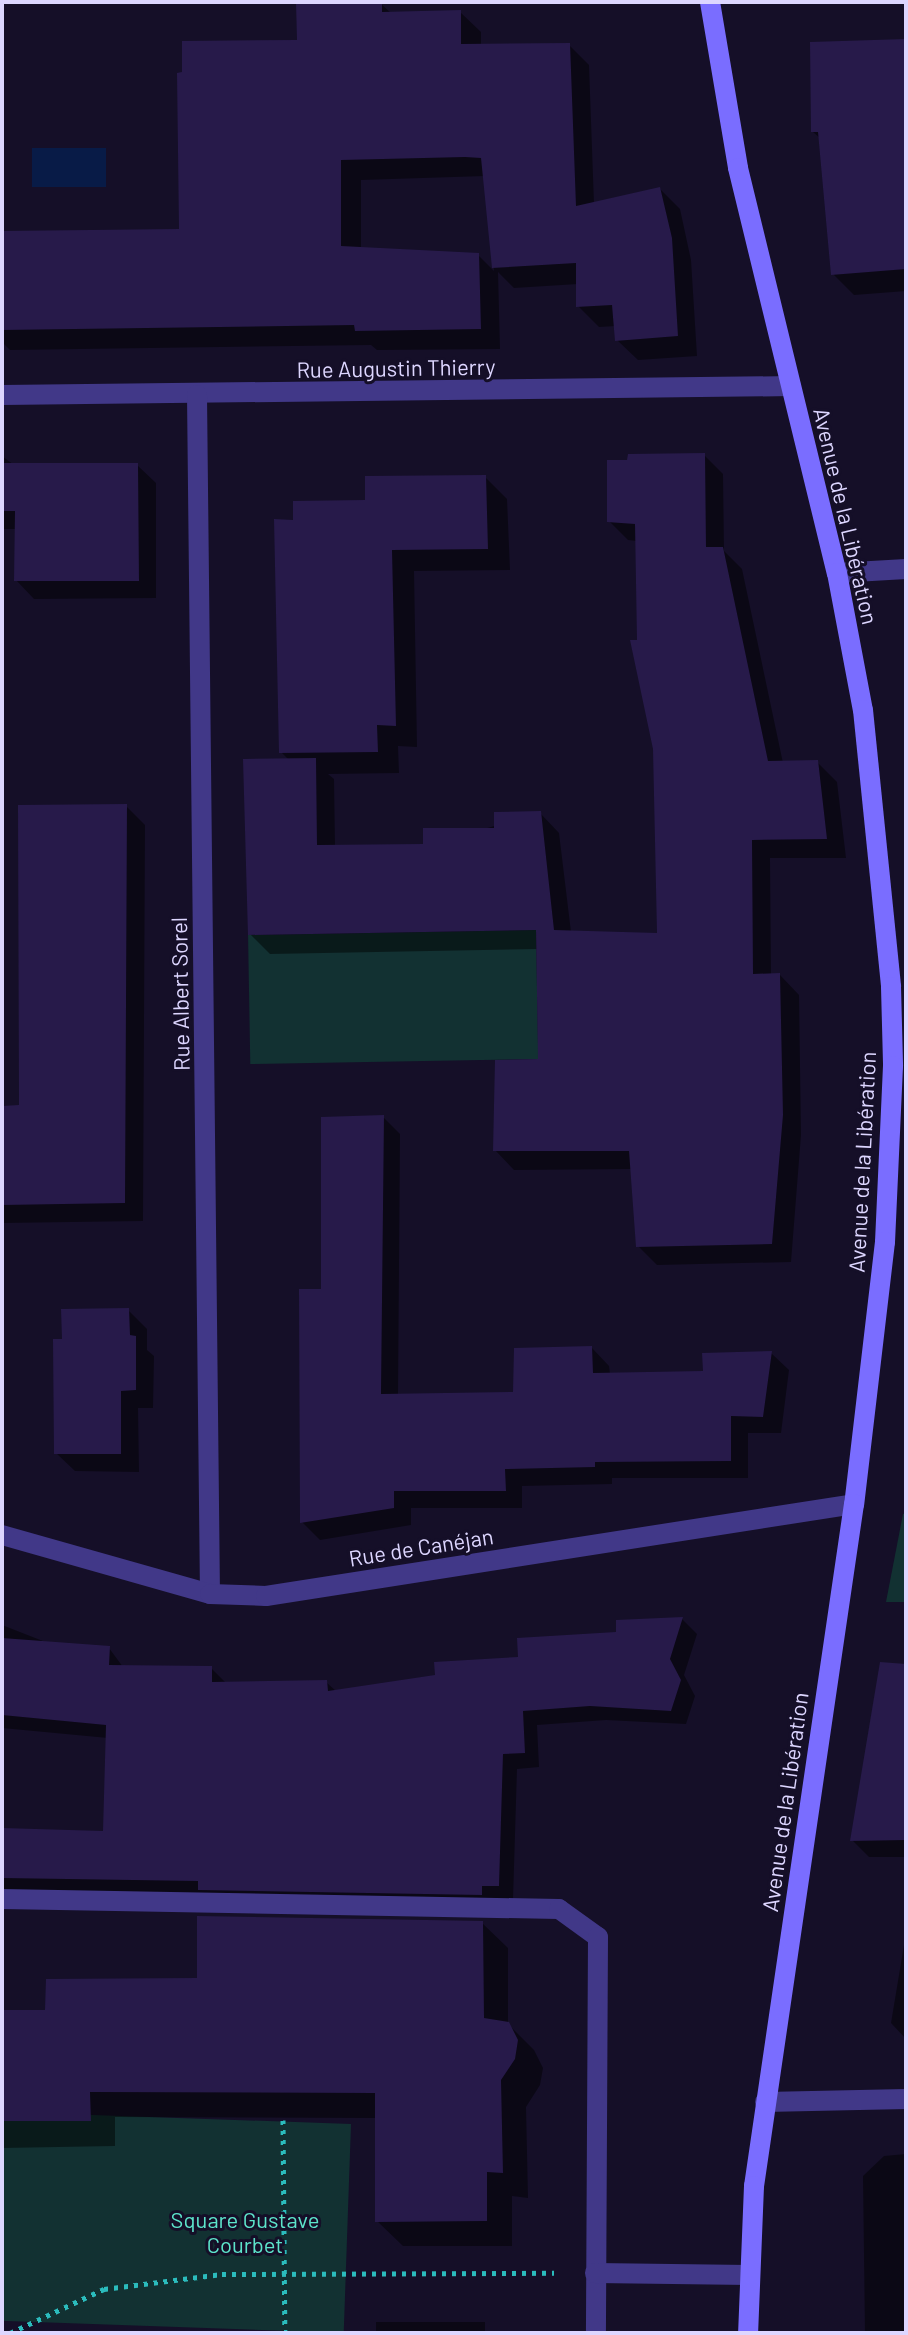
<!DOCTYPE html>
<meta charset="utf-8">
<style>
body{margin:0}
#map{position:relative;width:908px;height:2335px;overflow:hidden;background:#150f28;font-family:Barlow,sans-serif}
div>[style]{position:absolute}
.green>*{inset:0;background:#123132;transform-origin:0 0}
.water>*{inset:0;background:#081b47;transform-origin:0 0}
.shadow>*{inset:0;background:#0007;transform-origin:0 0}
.building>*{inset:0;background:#271a4a}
.path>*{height:5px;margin-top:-2.5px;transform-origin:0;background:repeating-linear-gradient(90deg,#2bbcbd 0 4px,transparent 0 10px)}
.street>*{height:20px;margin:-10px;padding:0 10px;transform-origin:10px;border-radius:10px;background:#413888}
.secondary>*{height:20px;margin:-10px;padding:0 10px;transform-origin:10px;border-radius:10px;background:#7a6dff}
span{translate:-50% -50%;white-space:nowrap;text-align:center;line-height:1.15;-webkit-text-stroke:6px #150f28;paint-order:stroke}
.street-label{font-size:22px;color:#ddd6ff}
.park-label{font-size:22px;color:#5de4cb}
.frame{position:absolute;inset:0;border:4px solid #ddd6ff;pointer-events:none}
</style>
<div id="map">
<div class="green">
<div style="left:536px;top:930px;width:129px;height:288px;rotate:89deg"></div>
<div style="clip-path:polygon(906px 1513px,906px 1602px,886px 1602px,903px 1514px)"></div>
<div style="left:351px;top:2124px;width:209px;height:350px;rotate:92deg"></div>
</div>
<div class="water">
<div style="left:32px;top:148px;width:74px;height:39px"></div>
</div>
<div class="shadow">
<div style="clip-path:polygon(evenodd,298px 2px,379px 2px,392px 14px,460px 12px,481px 32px,481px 46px,569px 45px,589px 65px,594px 204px,660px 189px,680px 209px,691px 260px,697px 356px,638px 360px,617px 340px,616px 326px,599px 327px,578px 306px,578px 284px,514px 288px,498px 272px,500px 349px,377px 350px,371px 345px,10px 350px,2px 342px,2px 231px,181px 231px,299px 42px,298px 2px,485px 176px,494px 271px,478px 255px,361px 249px,361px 180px,485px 176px)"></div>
<div style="clip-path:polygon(906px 41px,906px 291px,854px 295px,833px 274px,821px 139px,813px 132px)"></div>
<div style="clip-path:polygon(704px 455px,723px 474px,724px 551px,742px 569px,783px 763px,817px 762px,837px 782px,846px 858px,770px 858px,771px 976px,780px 975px,799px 995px,801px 1135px,791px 1262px,657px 1265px,638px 1246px,633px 1169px,514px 1170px,495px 1150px,540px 1061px,539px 949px,270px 954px,250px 934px,289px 760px,281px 752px,295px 522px,485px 477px,507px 499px,510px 570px,414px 571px,417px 747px,398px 746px,399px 773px,328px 774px,334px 779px,335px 847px,425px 846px,540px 813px,559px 833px,571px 932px,659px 935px,655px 749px,639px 642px,637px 541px,628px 540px,609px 521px)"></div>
<div style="clip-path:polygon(2px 456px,14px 465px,137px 465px,156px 483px,156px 598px,34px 599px,16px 580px,16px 529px,2px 529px)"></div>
<div style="clip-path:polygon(126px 806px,145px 825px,143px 1221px,2px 1223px,2px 1107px,21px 1107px)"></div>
<div style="clip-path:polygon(383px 1117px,400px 1134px,398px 1396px,515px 1394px,592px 1348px,609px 1366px,610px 1374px,705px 1372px,771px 1353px,789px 1370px,781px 1433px,748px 1433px,748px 1478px,612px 1478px,612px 1484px,522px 1486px,522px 1508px,411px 1508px,411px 1525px,320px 1540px,302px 1522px,323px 1291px)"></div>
<div style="clip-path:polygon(128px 1310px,147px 1329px,147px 1350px,154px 1356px,153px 1408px,138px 1408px,139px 1472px,75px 1471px,56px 1453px,64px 1341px)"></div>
<div style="clip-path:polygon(682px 1619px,697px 1634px,684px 1675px,695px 1696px,686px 1724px,606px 1720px,537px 1725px,539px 1767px,517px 1769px,513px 1900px,2px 1892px,2px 1830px,239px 1834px,108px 1738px,2px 1728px,2px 1625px,48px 1643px,109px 1648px,123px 1667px,211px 1668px,227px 1684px,326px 1682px,337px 1692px,437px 1676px,618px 1634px,618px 1622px)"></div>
<div style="clip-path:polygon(906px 1745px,906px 1857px,869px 1857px,852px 1840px)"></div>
<div style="clip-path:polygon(482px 1923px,508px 1948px,508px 2024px,534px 2050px,543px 2068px,540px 2085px,526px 2107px,528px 2198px,512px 2196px,512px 2246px,403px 2246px,377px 2221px,377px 2118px,115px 2117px,115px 2146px,2px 2148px,2px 2012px,47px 2011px)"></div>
<div style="clip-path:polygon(906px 1933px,906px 2039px,891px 2023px)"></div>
<div style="clip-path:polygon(906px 2154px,906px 2333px,865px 2333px,863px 2176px,884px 2156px)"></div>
<div style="left:376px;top:2322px;width:109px;height:11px"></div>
</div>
<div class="building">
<div style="clip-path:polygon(296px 2px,382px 2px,382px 12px,461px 10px,461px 44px,570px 43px,576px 206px,660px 187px,672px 238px,678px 336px,615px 341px,612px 305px,576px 307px,576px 263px,492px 268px,481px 158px,465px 157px,341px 160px,341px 246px,479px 253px,481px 329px,355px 331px,354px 325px,2px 330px,2px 231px,179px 229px,177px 73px,182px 72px,182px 41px,297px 40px)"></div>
<div style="clip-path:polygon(906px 39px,906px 269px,831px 275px,818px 132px,811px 132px,810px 42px)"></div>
<div style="clip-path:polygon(705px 453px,706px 547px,723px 547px,768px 761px,818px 760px,827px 839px,752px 840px,753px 974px,780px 973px,783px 1115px,772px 1244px,636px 1247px,629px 1151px,493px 1151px,495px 1060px,538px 1059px,536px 930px,248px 935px,243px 759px,316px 758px,317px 845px,423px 844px,423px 828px,494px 828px,494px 812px,541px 811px,554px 930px,657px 933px,653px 749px,630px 640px,637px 640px,635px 524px,607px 522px,607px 460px,627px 460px,628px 454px)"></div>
<div style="clip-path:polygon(2px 463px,138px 463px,139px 581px,14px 581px,15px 511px,2px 511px)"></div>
<div style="clip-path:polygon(486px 475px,488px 549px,392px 550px,396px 726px,377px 725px,378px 752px,279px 753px,274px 519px,293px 520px,293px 501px,365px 500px,365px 476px)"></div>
<div style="clip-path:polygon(127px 804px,125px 1203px,2px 1205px,2px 1106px,19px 1105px,18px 805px)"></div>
<div style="clip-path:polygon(384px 1115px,381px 1394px,513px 1392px,514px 1348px,592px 1346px,593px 1373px,703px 1371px,702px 1353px,772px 1351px,763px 1417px,731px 1416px,731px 1461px,595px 1462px,595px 1467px,505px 1469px,506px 1491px,394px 1491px,394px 1508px,300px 1523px,299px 1289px,321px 1289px,321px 1117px)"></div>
<div style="clip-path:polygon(129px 1308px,130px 1335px,136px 1336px,136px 1390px,121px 1391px,121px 1454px,54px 1454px,53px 1339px,62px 1339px,61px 1309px)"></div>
<div style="clip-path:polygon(683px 1617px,670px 1659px,681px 1680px,671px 1711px,590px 1706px,523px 1711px,525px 1753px,503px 1754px,499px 1886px,482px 1886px,482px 1895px,198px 1890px,198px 1881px,2px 1878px,2px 1828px,103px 1831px,106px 1725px,2px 1715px,2px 1638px,110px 1646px,109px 1665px,212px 1666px,212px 1682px,327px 1680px,328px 1691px,435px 1675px,434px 1662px,518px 1657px,517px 1638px,616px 1632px,616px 1620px)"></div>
<div style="clip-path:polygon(880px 1662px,906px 1664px,906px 1840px,850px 1841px)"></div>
<div style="clip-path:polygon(197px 1916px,483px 1921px,484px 2018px,509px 2022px,518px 2040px,515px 2059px,501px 2080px,503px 2173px,487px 2172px,487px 2221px,375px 2222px,375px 2093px,90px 2092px,91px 2121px,2px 2121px,2px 2010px,45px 2010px,46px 1979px,197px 1978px)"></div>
</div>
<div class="path">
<div style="left:283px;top:2120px;width:213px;rotate:89.5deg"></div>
<div style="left:10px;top:2333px;width:104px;rotate:-25.1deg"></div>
<div style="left:104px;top:2289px;width:119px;rotate:-7.2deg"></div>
<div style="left:222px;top:2274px;width:332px;rotate:-0.2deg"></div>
</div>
<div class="street">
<div style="left:2px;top:395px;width:789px;rotate:-0.65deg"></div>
<div style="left:197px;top:395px;width:1199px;rotate:89.38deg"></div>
<div style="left:837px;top:573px;width:69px;rotate:-3.3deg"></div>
<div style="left:2px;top:1535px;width:216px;rotate:15.8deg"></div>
<div style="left:210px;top:1594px;width:56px;rotate:2deg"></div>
<div style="left:266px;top:1596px;width:595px;rotate:-8.89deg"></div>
<div style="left:2px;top:1899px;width:557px;rotate:1.03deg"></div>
<div style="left:559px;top:1909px;width:48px;rotate:35.7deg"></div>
<div style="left:598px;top:1937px;width:396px;rotate:90.3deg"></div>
<div style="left:765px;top:2102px;width:141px;rotate:-1.2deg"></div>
<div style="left:595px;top:2273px;width:154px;rotate:0.7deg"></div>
</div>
<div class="secondary">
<div style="left:710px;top:2px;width:168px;rotate:80.4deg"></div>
<div style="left:738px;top:168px;width:417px;rotate:76.3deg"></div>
<div style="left:837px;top:573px;width:139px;rotate:79.3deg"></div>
<div style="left:863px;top:710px;width:278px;rotate:84.2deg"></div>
<div style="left:891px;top:987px;width:79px;rotate:88.5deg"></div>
<div style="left:893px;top:1066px;width:176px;rotate:92.6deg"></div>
<div style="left:885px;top:1242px;width:264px;rotate:96.7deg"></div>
<div style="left:854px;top:1504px;width:689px;rotate:98.34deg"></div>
<div style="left:754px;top:2186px;width:147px;rotate:92.3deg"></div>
</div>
<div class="street-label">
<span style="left:396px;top:368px;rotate:-1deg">Rue Augustin Thierry</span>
<span style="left:846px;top:516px;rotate:77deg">Avenue de la Libération</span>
<span style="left:180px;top:994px;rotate:-91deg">Rue Albert Sorel</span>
<span style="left:862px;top:1162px;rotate:-87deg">Avenue de la Libération</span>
<span style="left:421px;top:1547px;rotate:-9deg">Rue de Canéjan</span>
<span style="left:785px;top:1802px;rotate:-82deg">Avenue de la Libération</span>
</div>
<div class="park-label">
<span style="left:245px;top:2232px">Square Gustave<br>Courbet</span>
</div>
<div class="frame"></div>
</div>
